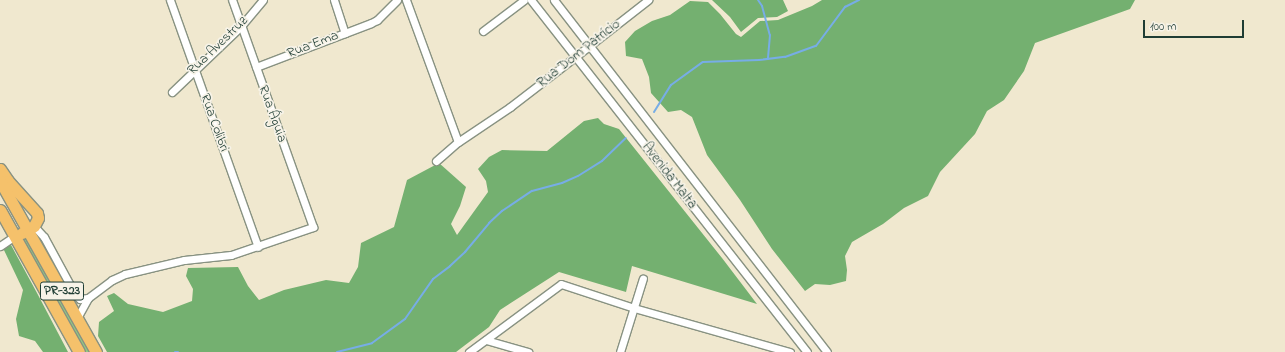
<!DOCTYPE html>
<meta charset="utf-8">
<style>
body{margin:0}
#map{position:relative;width:1285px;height:352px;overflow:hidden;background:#f0e8cf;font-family:"Indie Flower",sans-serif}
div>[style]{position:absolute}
.green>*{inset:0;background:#91cd82}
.forest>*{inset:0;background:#74b070}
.stream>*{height:2px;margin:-1px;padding:0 1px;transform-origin:1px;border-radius:1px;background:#77ade6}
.roads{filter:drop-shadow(1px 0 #889282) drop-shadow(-1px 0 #889282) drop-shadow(0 1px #889282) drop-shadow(0 -1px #889282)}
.minor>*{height:7px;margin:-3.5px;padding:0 3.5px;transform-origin:3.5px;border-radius:3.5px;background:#fff}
.highway>*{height:11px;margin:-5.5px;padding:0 5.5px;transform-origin:5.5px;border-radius:5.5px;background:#f5c16b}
span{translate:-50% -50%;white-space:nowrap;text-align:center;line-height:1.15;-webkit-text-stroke:3.5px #f7f3e8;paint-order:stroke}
.shield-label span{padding:1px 3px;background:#f7f3e8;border:1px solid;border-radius:3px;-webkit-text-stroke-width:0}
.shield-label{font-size:13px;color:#1f3d34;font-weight:700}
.street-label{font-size:14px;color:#1f3d34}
.scale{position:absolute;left:1143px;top:20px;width:101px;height:18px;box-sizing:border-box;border:2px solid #1f3d34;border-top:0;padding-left:5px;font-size:12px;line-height:14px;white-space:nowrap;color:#1f3d34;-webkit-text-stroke:3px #f7f3e8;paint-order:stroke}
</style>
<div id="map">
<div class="green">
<div style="clip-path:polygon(23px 239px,26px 239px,89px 352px,81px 352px)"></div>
</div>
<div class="forest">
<div style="clip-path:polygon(712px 0,783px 0,788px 11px,777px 17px,758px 18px,741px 32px,730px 17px)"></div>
<div style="clip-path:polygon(822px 0,1135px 0,1130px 9px,1035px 43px,1024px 71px,1004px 100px,987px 111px,975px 134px,940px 172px,928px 196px,904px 208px,883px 224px,852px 242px,845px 256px,847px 270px,846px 281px,830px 285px,815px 284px,805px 291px,772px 249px,740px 200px,707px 155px,692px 117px,681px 110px,668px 112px,651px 93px,649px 77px,642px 59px,626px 56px,625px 42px,635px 31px,652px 21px,670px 15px,690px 1px,708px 2px,720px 14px,736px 34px,741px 37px,760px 21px,778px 20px,812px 6px)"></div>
<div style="clip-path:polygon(598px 118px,604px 124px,619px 129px,722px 258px,757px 304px,632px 266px,626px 292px,559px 272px,500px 310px,489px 327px,456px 352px,107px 352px,98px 336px,99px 322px,114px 311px,107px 296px,114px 293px,128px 304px,163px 312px,192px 301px,193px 289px,186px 276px,188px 268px,238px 267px,248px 286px,259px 300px,284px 290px,326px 280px,349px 283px,358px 267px,361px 243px,394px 227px,407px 180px,439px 163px,466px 187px,460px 206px,451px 224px,457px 235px,488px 192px,486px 181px,478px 169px,489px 157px,502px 150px,547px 151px,584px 121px)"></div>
<div style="clip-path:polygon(11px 245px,37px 293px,68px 352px,43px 352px,35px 341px,19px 336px,16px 319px,23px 290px,3px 248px)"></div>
</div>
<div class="stream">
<div style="left:758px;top:0;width:7px;rotate:56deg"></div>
<div style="left:762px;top:6px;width:30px;rotate:75deg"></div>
<div style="left:770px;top:35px;width:24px;rotate:95deg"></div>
<div style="left:654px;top:112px;width:32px;rotate:-58deg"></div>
<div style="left:671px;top:85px;width:39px;rotate:-36deg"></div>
<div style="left:703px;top:62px;width:56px;rotate:-2deg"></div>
<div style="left:759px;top:60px;width:26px;rotate:-7deg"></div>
<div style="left:785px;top:57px;width:33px;rotate:-20deg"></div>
<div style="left:816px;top:46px;width:49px;rotate:-53.4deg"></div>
<div style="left:845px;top:7px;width:16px;rotate:-27deg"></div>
<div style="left:175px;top:352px;width:3px"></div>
<div style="left:337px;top:352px;width:36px;rotate:-14deg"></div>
<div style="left:372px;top:343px;width:41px;rotate:-36deg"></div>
<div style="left:405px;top:319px;width:49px;rotate:-55deg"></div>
<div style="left:433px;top:279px;width:21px;rotate:-37deg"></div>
<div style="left:450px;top:266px;width:21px;rotate:-43deg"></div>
<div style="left:465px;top:252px;width:38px;rotate:-50deg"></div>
<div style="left:489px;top:223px;width:18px;rotate:-43deg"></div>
<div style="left:502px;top:211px;width:36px;rotate:-34deg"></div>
<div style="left:532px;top:191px;width:31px;rotate:-15deg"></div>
<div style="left:562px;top:183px;width:17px;rotate:-24deg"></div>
<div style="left:578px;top:176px;width:28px;rotate:-32deg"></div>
<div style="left:602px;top:161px;width:33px;rotate:-44deg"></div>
</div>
<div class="roads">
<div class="minor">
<div style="left:170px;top:0;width:262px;rotate:70.4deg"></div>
<div style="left:334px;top:0;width:35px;rotate:72deg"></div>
<div style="left:406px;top:0;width:151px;rotate:69.9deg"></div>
<div style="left:531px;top:0;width:447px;rotate:51.9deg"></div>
<div style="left:554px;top:0;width:445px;rotate:52.2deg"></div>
<div style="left:483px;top:31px;width:51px;rotate:-37.1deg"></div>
<div style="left:256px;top:67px;width:123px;rotate:-20.9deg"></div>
<div style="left:371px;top:23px;width:7px;rotate:-27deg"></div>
<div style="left:377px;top:20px;width:28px;rotate:-45deg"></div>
<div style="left:172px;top:92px;width:95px;rotate:-43.7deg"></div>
<div style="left:241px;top:26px;width:34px;rotate:-50deg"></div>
<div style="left:436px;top:161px;width:29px;rotate:-41deg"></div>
<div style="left:458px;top:142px;width:63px;rotate:-33.9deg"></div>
<div style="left:510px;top:107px;width:82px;rotate:-37.6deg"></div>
<div style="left:575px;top:57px;width:93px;rotate:-38deg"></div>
<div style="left:34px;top:226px;width:15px;rotate:48deg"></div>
<div style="left:44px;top:237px;width:67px;rotate:61.5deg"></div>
<div style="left:76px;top:296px;width:5px;rotate:37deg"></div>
<div style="left:80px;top:299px;width:8px;rotate:-7deg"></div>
<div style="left:88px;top:298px;width:30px;rotate:-37deg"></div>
<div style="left:112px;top:280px;width:14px;rotate:-25deg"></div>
<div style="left:125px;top:274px;width:61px;rotate:-13.3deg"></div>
<div style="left:184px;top:260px;width:47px;rotate:-6.1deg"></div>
<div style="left:231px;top:255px;width:87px;rotate:-18.9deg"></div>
<div style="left:313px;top:227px;width:241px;rotate:-109.6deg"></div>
<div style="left:0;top:246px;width:18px;rotate:-34deg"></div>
<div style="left:77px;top:318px;width:23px;rotate:-61deg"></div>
<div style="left:486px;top:340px;width:44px;rotate:15.9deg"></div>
<div style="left:469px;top:352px;width:114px;rotate:-36.5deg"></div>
<div style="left:561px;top:284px;width:77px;rotate:18.2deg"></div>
<div style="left:634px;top:308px;width:162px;rotate:15.8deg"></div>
<div style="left:620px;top:352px;width:77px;rotate:-72.7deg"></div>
</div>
<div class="highway">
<div style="left:0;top:169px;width:14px;rotate:56deg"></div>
<div style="left:8px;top:181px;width:43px;rotate:47.8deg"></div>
<div style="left:37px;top:213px;width:5px;rotate:79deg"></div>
<div style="left:38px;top:218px;width:9px;rotate:117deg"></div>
<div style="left:34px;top:226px;width:14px;rotate:150deg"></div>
<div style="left:0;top:181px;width:196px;rotate:60.7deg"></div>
<div style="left:0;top:210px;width:162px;rotate:60.9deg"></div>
</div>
</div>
<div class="shield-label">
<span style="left:62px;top:291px">PR-323</span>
</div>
<div class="street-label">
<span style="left:313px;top:45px;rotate:-21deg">Rua Ema</span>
<span style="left:218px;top:46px;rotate:-44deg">Rua Avestruz</span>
<span style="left:579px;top:54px;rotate:-38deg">Rua Dom Patrício</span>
<span style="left:272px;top:114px;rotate:70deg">Rua Águia</span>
<span style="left:214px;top:123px;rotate:70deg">Rua Colibri</span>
<span style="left:669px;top:176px;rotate:52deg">Avenida Malta</span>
</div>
<div class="scale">100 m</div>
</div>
